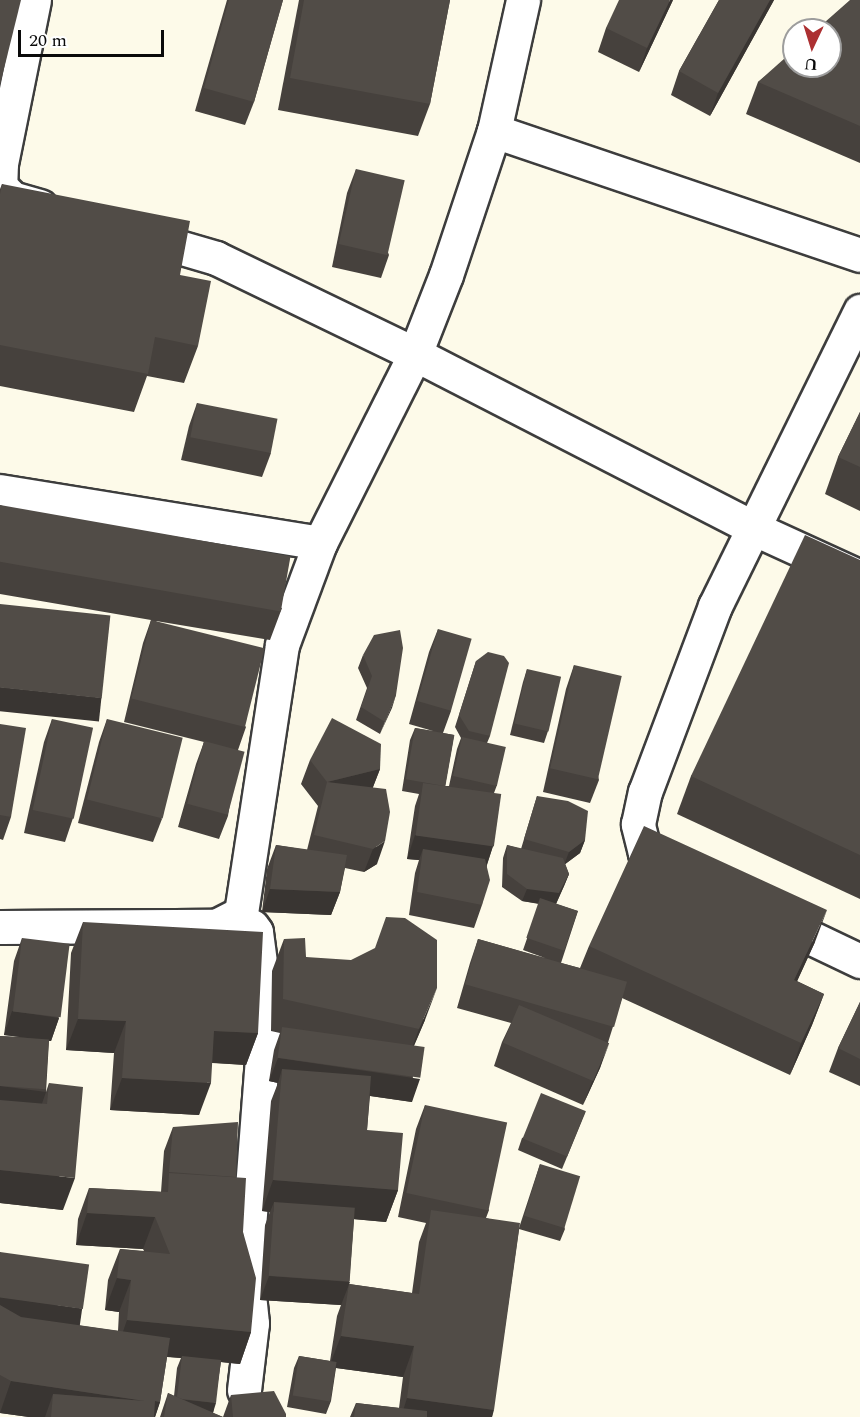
<!DOCTYPE html>
<style>
body{margin:0}
#map{position:relative;width:860px;height:1417px;overflow:hidden;background:#fdfae9;font-family:Spectral,serif}
div>[style]{position:absolute}
.roads{filter:drop-shadow(2px 0 #3d3d3d) drop-shadow(-2px 0 #3d3d3d) drop-shadow(0 2px #3d3d3d) drop-shadow(0 -2px #3d3d3d)}
.minor>*{height:33px;margin:-16.5px;padding:0 16.5px;transform-origin:16.5px;border-radius:16.5px;background:#fff}
.wall>*{inset:0;background:#46413d}
.shaded-wall>*{inset:0;background:#393532;transform-origin:0 0}
.building>*{inset:0;background:#514c47;transform-origin:0 0}
span{translate:-50% -50%;white-space:nowrap;text-align:center;line-height:1.15;-webkit-text-stroke:6px #fff;paint-order:stroke}
.north{position:absolute;left:782px;top:18px;width:60px;height:60px;box-sizing:border-box;background:#fff;border:2px solid #9d9d9d;border-radius:50%;rotate:184deg;font-size:16px;font-weight:700;line-height:24px;text-align:center;color:#0a0a0a}
.north::after{content:'';display:block;margin:auto;width:21px;height:27px;background:#ac3032;clip-path:polygon(50% 0,100% 100%,50% 72%,0 100%)}
.scale{position:absolute;left:18px;top:30px;width:146px;height:27px;box-sizing:border-box;border:3px solid #0a0a0a;border-top:0;padding-left:8px;font-size:18px;line-height:21px;white-space:nowrap;color:#0a0a0a;-webkit-text-stroke:4px #fff;paint-order:stroke}
</style>
<div id="map">
<div class="roads">
<div class="minor">
<div style="left:34px;top:0;width:166px;rotate:101.4deg"></div>
<div style="left:1px;top:163px;width:23px;rotate:92deg"></div>
<div style="left:0;top:186px;width:17px;rotate:45deg"></div>
<div style="left:12px;top:198px;width:29px;rotate:16deg"></div>
<div style="left:494px;top:131px;width:386px;rotate:18.7deg"></div>
<div style="left:141px;top:236px;width:78px;rotate:16.3deg"></div>
<div style="left:216px;top:258px;width:221px;rotate:25.8deg"></div>
<div style="left:415px;top:354px;width:380px;rotate:27.2deg"></div>
<div style="left:753px;top:528px;width:118px;rotate:24.6deg"></div>
<div style="left:0;top:491px;width:324px;rotate:9.2deg"></div>
<div style="left:666px;top:864px;width:24px;rotate:-152deg"></div>
<div style="left:645px;top:853px;width:30px;rotate:-104deg"></div>
<div style="left:638px;top:824px;width:33px;rotate:-78deg"></div>
<div style="left:645px;top:792px;width:199px;rotate:-69.4deg"></div>
<div style="left:715px;top:606px;width:329px;rotate:-63.8deg"></div>
<div style="left:776px;top:921px;width:93px;rotate:25.5deg"></div>
<div style="left:0;top:927px;width:216px;rotate:-0.3deg"></div>
<div style="left:216px;top:926px;width:28px;rotate:-27deg"></div>
<div style="left:241px;top:913px;width:271px;rotate:-81.3deg"></div>
<div style="left:282px;top:645px;width:109px;rotate:-69.6deg"></div>
<div style="left:320px;top:543px;width:212px;rotate:-63.3deg"></div>
<div style="left:415px;top:354px;width:85px;rotate:-68.6deg"></div>
<div style="left:446px;top:275px;width:152px;rotate:-71.6deg"></div>
<div style="left:494px;top:131px;width:134px;rotate:-77.5deg"></div>
<div style="left:244px;top:1390px;width:67px;rotate:-83.2deg"></div>
<div style="left:252px;top:1323px;width:57px;rotate:-96deg"></div>
<div style="left:246px;top:1266px;width:259px;rotate:-85.6deg"></div>
<div style="left:266px;top:1008px;width:77px;rotate:-97.5deg"></div>
<div style="left:256px;top:932px;width:7px;rotate:-124deg"></div>
</div>
</div>
<div class="wall">
<div style="clip-path:polygon(227px 0,283px 0,254px 102px,245px 125px,195px 111px)"></div>
<div style="clip-path:polygon(299px 0,450px 0,430px 104px,418px 136px,278px 110px)"></div>
<div style="clip-path:polygon(673px 0,639px 72px,598px 52px,606px 28px)"></div>
<div style="clip-path:polygon(719px 0,774px 0,710px 116px,671px 95px,679px 71px)"></div>
<div style="clip-path:polygon(860px 0,860px 163px,746px 114px,758px 82px)"></div>
<div style="clip-path:polygon(356px 169px,389px 255px,381px 278px,332px 267px,347px 193px)"></div>
<div style="clip-path:polygon(2px 184px,180px 275px,198px 346px,184px 383px,147px 376px,134px 412px,0 386px,0 189px)"></div>
<div style="clip-path:polygon(197px 403px,271px 453px,262px 477px,181px 460px,189px 426px)"></div>
<div style="clip-path:polygon(860px 412px,860px 511px,825px 494px,838px 457px)"></div>
<div style="clip-path:polygon(0 505px,282px 608px,270px 640px,156px 621px,246px 727px,238px 750px,228px 816px,219px 839px,178px 827px,196px 764px,204px 742px,124px 722px,143px 643px,151px 620px,0 594px)"></div>
<div style="clip-path:polygon(860px 560px,860px 899px,677px 814px,691px 776px)"></div>
<div style="clip-path:polygon(438px 629px,451px 711px,443px 733px,454px 735px,445px 786px,449px 786px,457px 749px,461px 738px,455px 727px,476px 661px,490px 736px,487px 743px,497px 785px,494px 793px,493px 846px,487px 865px,482px 905px,474px 928px,409px 915px,415px 873px,419px 860px,407px 859px,415px 806px,419px 794px,402px 791px,410px 740px,415px 728px,433px 731px,409px 724px,429px 652px)"></div>
<div style="clip-path:polygon(363px 655px,396px 695px,380px 734px,356px 720px,367px 688px,358px 668px)"></div>
<div style="clip-path:polygon(574px 665px,599px 780px,590px 803px,543px 792px,566px 689px)"></div>
<div style="clip-path:polygon(527px 669px,548px 731px,544px 743px,510px 735px,523px 682px)"></div>
<div style="clip-path:polygon(52px 719px,73px 818px,65px 842px,24px 833px,44px 742px)"></div>
<div style="clip-path:polygon(107px 719px,162px 819px,153px 842px,78px 823px,99px 742px)"></div>
<div style="clip-path:polygon(0 724px,11px 817px,3px 840px,0 839px)"></div>
<div style="clip-path:polygon(310px 760px,380px 769px,373px 787px,377px 864px,364px 872px,345px 868px,340px 892px,331px 915px,262px 912px,267px 869px,276px 845px,307px 850px,318px 806px,301px 784px)"></div>
<div style="clip-path:polygon(537px 796px,585px 840px,580px 853px,565px 864px,569px 874px,564px 886px,556px 904px,578px 911px,561px 963px,580px 968px,589px 946px,815px 942px,797px 981px,824px 994px,812px 1025px,790px 1075px,622px 998px,600px 1068px,583px 1105px,494px 1066px,502px 1042px,511px 1023px,457px 1008px,470px 963px,478px 939px,545px 958px,523px 950px,539px 904px,522px 901px,502px 887px,503px 858px,507px 845px,521px 849px)"></div>
<div style="clip-path:polygon(83px 922px,258px 1033px,246px 1065px,212px 1063px,199px 1115px,110px 1110px,114px 1053px,66px 1050px,71px 953px)"></div>
<div style="clip-path:polygon(22px 938px,59px 1018px,51px 1041px,49px 1041px,46px 1092px,49px 1083px,63px 1210px,0 1203px,0 1036px,22px 1037px,4px 1035px,14px 961px)"></div>
<div style="clip-path:polygon(284px 939px,306px 957px,425px 1020px,414px 1046px,412px 1102px,370px 1096px,367px 1130px,398px 1190px,386px 1222px,354px 1219px,349px 1284px,412px 1293px,419px 1242px,426px 1223px,398px 1217px,416px 1129px,425px 1105px,489px 1210px,486px 1218px,519px 1228px,540px 1164px,565px 1229px,560px 1241px,519px 1229px,492px 1417px,350px 1417px,356px 1403px,399px 1408px,403px 1377px,336px 1368px,331px 1401px,326px 1414px,287px 1407px,294px 1368px,299px 1356px,330px 1361px,337px 1316px,341px 1305px,260px 1300px,265px 1225px,270px 1212px,262px 1211px,271px 1101px,278px 1083px,269px 1081px,274px 1050px,280px 1033px,271px 1031px,272px 971px)"></div>
<div style="clip-path:polygon(860px 1002px,860px 1086px,829px 1072px,838px 1048px)"></div>
<div style="clip-path:polygon(586px 1111px,562px 1169px,518px 1150px,522px 1138px)"></div>
<div style="clip-path:polygon(173px 1127px,236px 1177px,243px 1232px,251px 1332px,240px 1364px,221px 1362px,213px 1413px,223px 1417px,160px 1417px,168px 1393px,174px 1396px,177px 1368px,181px 1358px,167px 1357px,160px 1402px,155px 1417px,29px 1417px,0 1413px,0 1252px,76px 1325px,118px 1331px,119px 1312px,105px 1310px,108px 1280px,120px 1249px,144px 1251px,143px 1249px,76px 1245px,78px 1219px,89px 1188px,161px 1192px,164px 1151px)"></div>
<div style="clip-path:polygon(231px 1395px,286px 1417px,223px 1417px)"></div>
</div>
<div class="shaded-wall">
<div style="clip-path:polygon(670px 0,673px 0,639px 72px,647px 48px)"></div>
<div style="clip-path:polygon(770px 0,774px 0,710px 116px,718px 93px)"></div>
<div style="left:0;top:687px;width:102px;height:24px;rotate:6deg"></div>
<div style="clip-path:polygon(396px 695px,392px 708px,380px 734px,385px 722px)"></div>
<div style="clip-path:polygon(380px 769px,371px 792px,327px 782px)"></div>
<div style="clip-path:polygon(415px 835px,493px 846px,485px 870px,423px 849px,419px 860px,407px 859px)"></div>
<div style="clip-path:polygon(585px 840px,580px 853px,564px 865px,569px 852px)"></div>
<div style="clip-path:polygon(385px 841px,377px 864px,364px 872px,373px 849px)"></div>
<div style="clip-path:polygon(569px 874px,564px 886px,555px 906px,522px 901px,527px 889px)"></div>
<div style="clip-path:polygon(270px 889px,340px 892px,331px 915px,262px 912px)"></div>
<div style="clip-path:polygon(827px 910px,815px 942px,783px 1012px,794px 980px)"></div>
<div style="clip-path:polygon(437px 988px,425px 1020px,407px 1061px,419px 1029px)"></div>
<div style="clip-path:polygon(824px 994px,812px 1025px,790px 1075px,801px 1043px)"></div>
<div style="clip-path:polygon(12px 1011px,59px 1018px,51px 1041px,4px 1035px)"></div>
<div style="clip-path:polygon(78px 1019px,126px 1021px,114px 1053px,66px 1050px)"></div>
<div style="clip-path:polygon(214px 1031px,258px 1033px,246px 1065px,202px 1062px)"></div>
<div style="clip-path:polygon(609px 1044px,600px 1068px,583px 1105px,592px 1082px)"></div>
<div style="clip-path:polygon(278px 1058px,420px 1079px,412px 1102px,281px 1083px,282px 1069px,278px 1083px,269px 1081px)"></div>
<div style="clip-path:polygon(122px 1078px,211px 1083px,199px 1115px,110px 1110px)"></div>
<div style="clip-path:polygon(0 1086px,46px 1092px,38px 1115px,0 1110px)"></div>
<div style="clip-path:polygon(0 1170px,75px 1178px,63px 1210px,0 1203px)"></div>
<div style="clip-path:polygon(273px 1180px,398px 1190px,386px 1222px,273px 1212px,274px 1202px,270px 1212px,262px 1211px)"></div>
<div style="clip-path:polygon(87px 1213px,155px 1217px,143px 1249px,76px 1245px)"></div>
<div style="clip-path:polygon(269px 1276px,350px 1282px,341px 1305px,260px 1300px)"></div>
<div style="clip-path:polygon(117px 1278px,131px 1280px,119px 1312px,105px 1310px)"></div>
<div style="left:0;top:1297px;width:83px;height:24px;rotate:8deg"></div>
<div style="clip-path:polygon(127px 1320px,251px 1332px,240px 1364px,182px 1358px,182px 1356px,181px 1358px,116px 1352px)"></div>
<div style="clip-path:polygon(341px 1336px,414px 1346px,403px 1377px,329px 1367px)"></div>
<div style="clip-path:polygon(11px 1381px,145px 1401px,53px 1394px,45px 1417px,29px 1417px,0 1413px)"></div>
<div style="clip-path:polygon(407px 1398px,494px 1410px,492px 1417px,401px 1417px)"></div>
<div style="clip-path:polygon(177px 1399px,216px 1403px,212px 1416px)"></div>
<div style="clip-path:polygon(155px 1401px,160px 1402px,155px 1417px,149px 1417px)"></div>
</div>
<div class="building">
<div style="clip-path:polygon(0 0,21px 0,0 85px)"></div>
<div style="clip-path:polygon(229px 0,283px 0,254px 102px,204px 88px)"></div>
<div style="clip-path:polygon(304px 0,450px 0,430px 104px,290px 78px)"></div>
<div style="clip-path:polygon(619px 0,670px 0,647px 48px,606px 28px)"></div>
<div style="clip-path:polygon(719px 0,770px 0,718px 93px,679px 71px)"></div>
<div style="clip-path:polygon(850px 0,860px 0,860px 126px,758px 82px,794px 50px,794px 66px,830px 66px,830px 30px,816px 30px)"></div>
<div style="left:356px;top:169px;width:50px;height:77px;rotate:13deg"></div>
<div style="clip-path:polygon(2px 184px,190px 221px,180px 275px,211px 281px,198px 346px,155px 337px,148px 374px,0 345px,0 194px)"></div>
<div style="left:197px;top:403px;width:82px;height:35px;rotate:11deg"></div>
<div style="clip-path:polygon(860px 412px,860px 467px,838px 457px)"></div>
<div style="left:0;top:505px;width:295px;height:56px;rotate:10deg"></div>
<div style="clip-path:polygon(805px 535px,860px 560px,860px 855px,691px 776px)"></div>
<div style="left:0;top:604px;width:111px;height:83px;rotate:6deg"></div>
<div style="left:151px;top:620px;width:117px;height:81px;rotate:14deg"></div>
<div style="left:438px;top:629px;width:35px;height:75px;rotate:16deg"></div>
<div style="clip-path:polygon(400px 630px,403px 648px,396px 695px,385px 722px,361px 707px,372px 676px,363px 655px,374px 635px)"></div>
<div style="clip-path:polygon(488px 652px,504px 656px,509px 663px,490px 736px,469px 731px,459px 715px,476px 661px)"></div>
<div style="left:574px;top:665px;width:49px;height:106px;rotate:13deg"></div>
<div style="left:527px;top:669px;width:35px;height:56px;rotate:13deg"></div>
<div style="clip-path:polygon(332px 718px,381px 744px,380px 769px,327px 782px,310px 760px)"></div>
<div style="left:52px;top:719px;width:42px;height:93px;rotate:12deg"></div>
<div style="left:107px;top:719px;width:78px;height:83px;rotate:14deg"></div>
<div style="clip-path:polygon(0 724px,26px 728px,11px 817px,0 815px)"></div>
<div style="left:415px;top:728px;width:40px;height:52px;rotate:10deg"></div>
<div style="left:462px;top:737px;width:45px;height:40px;rotate:13deg"></div>
<div style="left:204px;top:741px;width:42px;height:65px;rotate:15deg"></div>
<div style="clip-path:polygon(327px 782px,386px 789px,390px 812px,385px 841px,373px 849px,314px 835px)"></div>
<div style="left:423px;top:783px;width:79px;height:53px;rotate:8deg"></div>
<div style="clip-path:polygon(537px 796px,568px 801px,588px 811px,585px 840px,569px 852px,524px 839px)"></div>
<div style="clip-path:polygon(644px 826px,827px 910px,794px 980px,824px 994px,801px 1043px,589px 946px)"></div>
<div style="clip-path:polygon(276px 845px,347px 855px,340px 892px,270px 889px)"></div>
<div style="clip-path:polygon(507px 845px,563px 858px,569px 874px,559px 893px,527px 889px,507px 874px)"></div>
<div style="clip-path:polygon(423px 849px,485px 859px,490px 880px,482px 905px,417px 892px)"></div>
<div style="left:540px;top:898px;width:40px;height:42px;rotate:19deg"></div>
<div style="clip-path:polygon(386px 917px,405px 918px,437px 940px,437px 988px,419px 1029px,283px 999px,284px 939px,305px 938px,306px 957px,351px 960px,375px 948px)"></div>
<div style="clip-path:polygon(83px 922px,263px 932px,258px 1033px,214px 1031px,211px 1083px,122px 1078px,126px 1021px,78px 1019px)"></div>
<div style="left:22px;top:938px;width:48px;height:74px;rotate:7deg"></div>
<div style="left:478px;top:939px;width:155px;height:47px;rotate:16deg"></div>
<div style="clip-path:polygon(860px 1002px,860px 1059px,838px 1048px)"></div>
<div style="left:519px;top:1005px;width:98px;height:41px;rotate:23deg"></div>
<div style="left:282px;top:1027px;width:144px;height:31px;rotate:8deg"></div>
<div style="left:0;top:1036px;width:49px;height:50px;rotate:4deg"></div>
<div style="clip-path:polygon(282px 1069px,371px 1076px,367px 1130px,403px 1133px,398px 1190px,273px 1180px)"></div>
<div style="clip-path:polygon(49px 1083px,83px 1087px,75px 1178px,0 1170px,0 1100px,47px 1104px)"></div>
<div style="left:541px;top:1093px;width:48px;height:49px;rotate:22deg"></div>
<div style="left:425px;top:1105px;width:84px;height:90px;rotate:12deg"></div>
<div style="clip-path:polygon(238px 1122px,236px 1177px,169px 1172px,173px 1127px)"></div>
<div style="left:540px;top:1164px;width:42px;height:54px;rotate:17deg"></div>
<div style="clip-path:polygon(169px 1173px,246px 1178px,243px 1232px,256px 1278px,251px 1332px,127px 1320px,131px 1280px,117px 1278px,120px 1249px,170px 1254px,155px 1217px,87px 1213px,89px 1188px,168px 1192px)"></div>
<div style="left:274px;top:1202px;width:81px;height:74px;rotate:4deg"></div>
<div style="clip-path:polygon(431px 1210px,520px 1223px,494px 1410px,407px 1398px,414px 1346px,341px 1336px,349px 1284px,419px 1294px)"></div>
<div style="left:0;top:1252px;width:90px;height:45px;rotate:8deg"></div>
<div style="clip-path:polygon(0 1305px,21px 1317px,170px 1338px,160px 1402px,155px 1401px,154px 1417px,51px 1417px,53px 1394px,145px 1401px,11px 1381px,0 1375px)"></div>
<div style="clip-path:polygon(182px 1356px,221px 1360px,216px 1403px,182px 1399px,177px 1397px)"></div>
<div style="left:299px;top:1356px;width:38px;height:40px;rotate:9deg"></div>
<div style="clip-path:polygon(274px 1391px,286px 1414px,286px 1417px,233px 1417px,231px 1395px)"></div>
<div style="clip-path:polygon(168px 1393px,223px 1417px,164px 1417px)"></div>
<div style="clip-path:polygon(356px 1403px,427px 1411px,427px 1417px,354px 1417px)"></div>
</div>
<div class="north">U</div>
<div class="scale">20 m</div>
</div>
